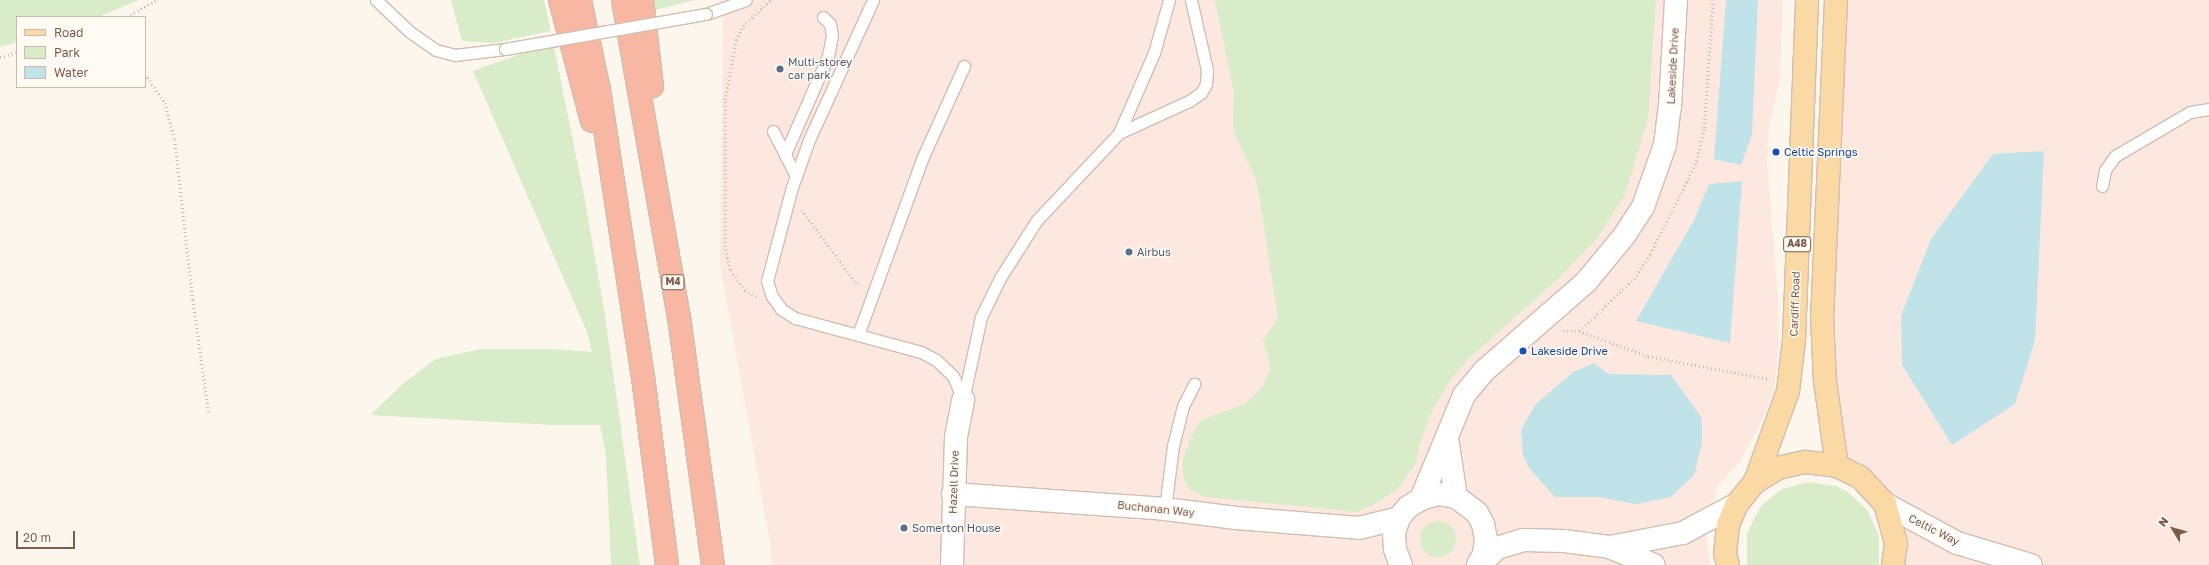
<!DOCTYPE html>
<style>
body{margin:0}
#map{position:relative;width:2209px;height:565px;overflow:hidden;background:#fdf6ec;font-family:"Golos Text",sans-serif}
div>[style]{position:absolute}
.commercial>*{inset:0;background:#fde8e0}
.green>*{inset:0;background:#d8ecc9}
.round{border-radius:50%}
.water>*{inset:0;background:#bfe3e8}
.path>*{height:2.5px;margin-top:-1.25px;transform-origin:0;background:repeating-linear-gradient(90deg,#d9b8a5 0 1px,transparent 0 4px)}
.roads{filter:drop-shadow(1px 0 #d1beb0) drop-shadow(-1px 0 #d1beb0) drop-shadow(0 1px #d1beb0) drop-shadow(0 -1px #d1beb0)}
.lane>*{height:11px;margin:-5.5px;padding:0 5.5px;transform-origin:5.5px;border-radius:5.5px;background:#fff}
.street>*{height:22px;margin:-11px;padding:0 11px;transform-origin:11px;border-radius:11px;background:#fff}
.secondary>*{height:22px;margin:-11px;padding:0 11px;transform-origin:11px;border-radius:11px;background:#fff}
.primary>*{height:22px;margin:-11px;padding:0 11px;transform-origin:11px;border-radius:11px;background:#fbd9a5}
.highway>*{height:22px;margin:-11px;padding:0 11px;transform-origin:11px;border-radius:11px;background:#f7b7a3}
.bridges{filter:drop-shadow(1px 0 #d1beb0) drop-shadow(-1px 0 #d1beb0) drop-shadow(0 1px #d1beb0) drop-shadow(0 -1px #d1beb0)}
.lane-bridge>*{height:11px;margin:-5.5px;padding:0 5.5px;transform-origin:5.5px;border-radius:5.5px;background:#fff}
.dots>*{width:11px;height:11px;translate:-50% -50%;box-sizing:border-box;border:2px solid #fffaf3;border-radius:50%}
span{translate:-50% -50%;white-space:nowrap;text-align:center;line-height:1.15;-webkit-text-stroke:3px #fffaf3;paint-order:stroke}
.shield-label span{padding:1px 3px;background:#fffaf3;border:1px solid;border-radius:3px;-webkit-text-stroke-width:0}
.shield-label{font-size:10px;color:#7a5c4d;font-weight:700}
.service-label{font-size:11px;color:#4e5e75}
.left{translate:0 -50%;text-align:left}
.street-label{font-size:11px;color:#7a5c4d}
.transit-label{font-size:11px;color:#164399}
.legend{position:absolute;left:16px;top:16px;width:130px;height:72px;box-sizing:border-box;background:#fffaf3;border:1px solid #cabbb1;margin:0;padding:5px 7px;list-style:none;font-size:12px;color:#7a5c4d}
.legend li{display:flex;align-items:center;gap:8px;height:20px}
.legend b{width:20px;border:1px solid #cabbb1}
.north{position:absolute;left:2153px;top:509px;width:40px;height:40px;-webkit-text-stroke:3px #fffaf3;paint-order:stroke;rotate:307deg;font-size:11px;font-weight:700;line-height:16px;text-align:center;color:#7a5c4d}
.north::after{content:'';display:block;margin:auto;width:14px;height:18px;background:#7a5c4d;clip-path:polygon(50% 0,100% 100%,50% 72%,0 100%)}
.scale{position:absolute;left:16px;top:531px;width:59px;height:18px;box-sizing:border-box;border:2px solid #7a5c4d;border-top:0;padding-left:5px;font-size:12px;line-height:14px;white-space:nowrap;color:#7a5c4d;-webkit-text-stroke:3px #fffaf3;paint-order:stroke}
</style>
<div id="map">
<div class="commercial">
<div style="clip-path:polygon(719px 0,1783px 0,1780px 80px,1769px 126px,1767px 161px,1778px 297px,1779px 348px,1774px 390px,1760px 425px,1739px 463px,1718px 485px,1706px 532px,1710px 565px,772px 565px,770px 543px,720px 264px,723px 18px)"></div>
<div style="clip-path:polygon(1836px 0,2209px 0,2209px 565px,1893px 565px,1885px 504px,1837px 466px,1825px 381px)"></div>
</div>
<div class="green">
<div style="clip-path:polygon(0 0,139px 0,98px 17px,17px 17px,17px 42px,0 47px)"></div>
<div style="clip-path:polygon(451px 0,544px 0,551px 31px,494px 43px,462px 41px)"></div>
<div style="clip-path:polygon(653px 0,695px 0,654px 10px)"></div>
<div style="clip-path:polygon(1215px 0,1656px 0,1648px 118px,1625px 195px,1598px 237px,1558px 279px,1468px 359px,1451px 379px,1433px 409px,1421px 440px,1415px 465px,1397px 489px,1375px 504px,1358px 512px,1205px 497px,1191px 491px,1184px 480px,1182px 462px,1191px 437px,1201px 420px,1245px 404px,1263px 386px,1271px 369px,1263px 340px,1278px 318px,1257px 182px,1233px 130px,1234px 92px)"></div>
<div style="clip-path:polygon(554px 47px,584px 195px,605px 315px,640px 565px,611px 565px,606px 456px,600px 425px,552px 425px,370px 415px,405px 382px,436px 359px,480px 349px,550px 349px,592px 352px,587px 332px,473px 71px,523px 53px)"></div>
<div style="clip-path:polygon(1809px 482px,1836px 486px,1848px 492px,1868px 511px,1879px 536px,1879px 565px,1747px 565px,1747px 533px,1761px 506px,1782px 489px)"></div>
<div class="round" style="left:1420px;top:521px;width:36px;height:36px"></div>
</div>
<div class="water">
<div style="clip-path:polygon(1726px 0,1758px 0,1752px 135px,1741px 165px,1714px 159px)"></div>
<div style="clip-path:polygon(2044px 151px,2035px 340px,2015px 404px,1952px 445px,1902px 365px,1901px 316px,1931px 239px,1993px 154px)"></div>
<div style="clip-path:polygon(1742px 181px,1730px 343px,1636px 321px,1694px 220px,1709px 184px)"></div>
<div style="clip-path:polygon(1594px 363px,1608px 374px,1671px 375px,1702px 418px,1702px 443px,1694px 475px,1671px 497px,1636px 504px,1599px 497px,1555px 497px,1529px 468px,1523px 455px,1521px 430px,1535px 405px,1573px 372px)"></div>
</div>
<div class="path">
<div style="left:127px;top:17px;width:34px;rotate:-30deg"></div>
<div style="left:0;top:57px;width:18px;rotate:-16deg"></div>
<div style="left:145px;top:74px;width:35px;rotate:55deg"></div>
<div style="left:165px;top:103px;width:38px;rotate:75deg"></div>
<div style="left:175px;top:140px;width:161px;rotate:83.6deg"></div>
<div style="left:193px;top:300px;width:115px;rotate:82deg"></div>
<div style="left:802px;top:210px;width:91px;rotate:53.5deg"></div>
<div style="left:856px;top:283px;width:4px;rotate:27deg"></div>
<div style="left:756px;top:297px;width:13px;rotate:-151deg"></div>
<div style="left:745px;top:291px;width:26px;rotate:-126deg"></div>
<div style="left:730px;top:270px;width:24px;rotate:-102deg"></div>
<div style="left:725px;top:247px;width:147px;rotate:-90deg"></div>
<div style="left:725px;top:100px;width:61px;rotate:-79.6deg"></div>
<div style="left:736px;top:40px;width:16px;rotate:-63deg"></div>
<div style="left:743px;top:26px;width:38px;rotate:-43deg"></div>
<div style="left:1563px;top:331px;width:16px"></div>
<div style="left:1579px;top:331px;width:73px;rotate:19.9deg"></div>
<div style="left:1648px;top:356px;width:123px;rotate:10.8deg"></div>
<div style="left:1579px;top:331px;width:76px;rotate:-43.4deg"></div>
<div style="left:1634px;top:279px;width:30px;rotate:-57deg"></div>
<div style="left:1650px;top:254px;width:100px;rotate:-63.2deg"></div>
<div style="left:1695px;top:165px;width:38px;rotate:-76deg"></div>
<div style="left:1704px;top:128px;width:128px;rotate:-86deg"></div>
</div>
<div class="roads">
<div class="lane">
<div style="left:376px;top:0;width:47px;rotate:43.3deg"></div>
<div style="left:410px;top:32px;width:32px;rotate:35deg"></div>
<div style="left:436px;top:50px;width:20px;rotate:15deg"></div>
<div style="left:455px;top:55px;width:50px;rotate:-6.8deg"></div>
<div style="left:873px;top:0;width:154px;rotate:114.6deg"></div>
<div style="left:809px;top:140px;width:50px;rotate:109.9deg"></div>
<div style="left:792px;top:187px;width:97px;rotate:104.9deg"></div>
<div style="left:767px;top:281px;width:16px;rotate:72deg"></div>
<div style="left:772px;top:296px;width:16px;rotate:55deg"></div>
<div style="left:781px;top:309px;width:17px;rotate:33deg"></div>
<div style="left:795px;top:318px;width:131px;rotate:15.1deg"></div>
<div style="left:921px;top:352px;width:17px;rotate:28deg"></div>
<div style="left:936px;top:360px;width:23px;rotate:43deg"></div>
<div style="left:953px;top:376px;width:26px;rotate:67deg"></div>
<div style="left:706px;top:14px;width:42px;rotate:-19.3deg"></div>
<div style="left:773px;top:131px;width:51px;rotate:62.9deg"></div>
<div style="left:1119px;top:133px;width:77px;rotate:-24.6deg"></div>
<div style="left:1189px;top:101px;width:14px;rotate:-34deg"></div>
<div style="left:1201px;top:93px;width:10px;rotate:-61deg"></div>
<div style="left:1206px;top:84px;width:14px;rotate:-86deg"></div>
<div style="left:1207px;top:70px;width:72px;rotate:-102.9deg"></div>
<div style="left:785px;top:154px;width:107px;rotate:-66.3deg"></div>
<div style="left:828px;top:56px;width:20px;rotate:-79deg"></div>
<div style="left:832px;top:36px;width:12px;rotate:-99deg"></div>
<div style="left:830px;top:24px;width:10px;rotate:-135deg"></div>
<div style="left:2102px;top:186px;width:16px;rotate:-79deg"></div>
<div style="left:2105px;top:170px;width:17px;rotate:-54deg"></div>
<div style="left:2115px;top:156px;width:87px;rotate:-30.4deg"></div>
<div style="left:2190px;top:112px;width:19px;rotate:-9deg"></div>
<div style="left:858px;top:335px;width:187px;rotate:-70deg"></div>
<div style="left:922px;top:159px;width:102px;rotate:-65.7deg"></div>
<div style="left:963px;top:400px;width:85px;rotate:-77.8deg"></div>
<div style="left:981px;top:317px;width:43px;rotate:-64deg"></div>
<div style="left:1000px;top:278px;width:69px;rotate:-57.5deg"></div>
<div style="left:1037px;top:220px;width:120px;rotate:-46.7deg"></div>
<div style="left:1119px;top:133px;width:87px;rotate:-66.4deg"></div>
<div style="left:1154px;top:53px;width:55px;rotate:-74.2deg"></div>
<div style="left:1165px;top:509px;width:64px;rotate:-82.8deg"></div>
<div style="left:1173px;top:446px;width:41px;rotate:-76deg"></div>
<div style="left:1183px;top:406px;width:25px;rotate:-63deg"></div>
</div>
<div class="street">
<div style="left:1447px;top:438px;width:60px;rotate:81.3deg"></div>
<div style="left:953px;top:494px;width:213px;rotate:4deg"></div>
<div style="left:1165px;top:509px;width:72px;rotate:7.2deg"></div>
<div style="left:1236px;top:518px;width:123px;rotate:4.6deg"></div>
<div style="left:1359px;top:528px;width:41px;rotate:-14deg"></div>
<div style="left:1421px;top:499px;width:113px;rotate:-67.5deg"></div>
<div style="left:1464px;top:395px;width:31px;rotate:-50deg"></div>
<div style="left:1484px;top:371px;width:135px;rotate:-41.1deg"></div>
<div style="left:1586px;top:282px;width:60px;rotate:-50.4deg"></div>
<div style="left:1624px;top:236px;width:35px;rotate:-57deg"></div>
<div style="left:1643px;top:207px;width:66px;rotate:-70.5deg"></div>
<div style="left:1665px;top:145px;width:38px;rotate:-83deg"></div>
<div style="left:1670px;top:107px;width:107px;rotate:-86.8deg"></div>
<div style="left:1610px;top:547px;width:74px;rotate:-10.9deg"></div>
<div style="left:1683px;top:533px;width:61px;rotate:-28.2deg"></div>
<div style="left:952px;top:565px;width:128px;rotate:-88.2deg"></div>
<div style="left:956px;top:437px;width:38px;rotate:-79deg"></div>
<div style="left:1401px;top:565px;width:17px;rotate:-111deg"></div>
<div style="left:1395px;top:549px;width:16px;rotate:-94deg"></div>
<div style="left:1394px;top:533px;width:16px;rotate:-72deg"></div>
<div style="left:1399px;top:518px;width:14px;rotate:-51deg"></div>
<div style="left:1408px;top:507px;width:15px;rotate:-32deg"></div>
<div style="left:1421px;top:499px;width:18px;rotate:-16deg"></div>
<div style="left:1438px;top:494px;width:18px;rotate:9deg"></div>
<div style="left:1456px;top:497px;width:26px;rotate:37deg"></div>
<div style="left:1477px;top:513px;width:13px;rotate:61deg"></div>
<div style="left:1483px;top:524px;width:15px;rotate:79deg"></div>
<div style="left:1486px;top:539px;width:15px;rotate:98deg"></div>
<div style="left:1484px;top:554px;width:13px;rotate:119deg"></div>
<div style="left:1479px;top:565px;width:25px;rotate:-43deg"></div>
<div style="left:1497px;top:548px;width:27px;rotate:-17deg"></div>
<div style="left:1523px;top:540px;width:41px;rotate:1.4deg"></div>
<div style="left:1564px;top:541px;width:45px;rotate:7.6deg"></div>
<div style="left:1609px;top:547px;width:48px;rotate:21.8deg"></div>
</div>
<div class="secondary">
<div style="left:1885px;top:504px;width:82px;rotate:28.4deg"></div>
<div style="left:1957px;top:543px;width:77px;rotate:16.6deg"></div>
</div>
<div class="primary">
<div style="left:1836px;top:0;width:316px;rotate:92.5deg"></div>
<div style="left:1822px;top:316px;width:65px;rotate:87.4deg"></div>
<div style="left:1825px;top:381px;width:86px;rotate:82deg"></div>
<div style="left:1755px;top:482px;width:97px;rotate:-70.1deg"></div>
<div style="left:1788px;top:391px;width:51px;rotate:-83.3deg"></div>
<div style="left:1794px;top:340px;width:340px;rotate:-87.8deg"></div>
<div style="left:1728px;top:565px;width:11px;rotate:-105deg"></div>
<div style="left:1725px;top:554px;width:29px;rotate:-84deg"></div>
<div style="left:1728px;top:525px;width:23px;rotate:-67deg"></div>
<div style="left:1737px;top:504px;width:28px;rotate:-51deg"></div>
<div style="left:1755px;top:482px;width:27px;rotate:-31deg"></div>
<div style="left:1778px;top:468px;width:28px;rotate:-13deg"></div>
<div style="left:1805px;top:462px;width:32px;rotate:7deg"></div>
<div style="left:1837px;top:466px;width:25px;rotate:26deg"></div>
<div style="left:1860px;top:477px;width:37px;rotate:47deg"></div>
<div style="left:1885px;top:504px;width:41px;rotate:74.2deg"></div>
<div style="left:1896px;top:543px;width:22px;rotate:98deg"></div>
</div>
<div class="highway">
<div style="left:560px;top:0;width:125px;rotate:75.2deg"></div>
<div style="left:580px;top:0;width:92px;rotate:78.1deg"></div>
<div style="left:599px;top:90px;width:290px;rotate:81.3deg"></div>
<div style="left:643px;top:377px;width:190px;rotate:82.7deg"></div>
<div style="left:623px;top:0;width:322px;rotate:80deg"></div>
<div style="left:679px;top:317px;width:250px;rotate:82.2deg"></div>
<div style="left:642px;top:0;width:87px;rotate:83.4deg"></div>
</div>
</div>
<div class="bridges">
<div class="lane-bridge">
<div style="left:505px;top:49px;width:204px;rotate:-9.9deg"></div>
</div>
</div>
<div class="dots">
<div style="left:780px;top:69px;background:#5c6f8a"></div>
<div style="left:1776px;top:152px;background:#1a4fb4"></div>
<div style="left:1129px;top:252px;background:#5c6f8a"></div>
<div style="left:1523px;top:351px;background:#1a4fb4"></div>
<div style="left:904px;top:528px;background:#5c6f8a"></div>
</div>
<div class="shield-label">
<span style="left:1797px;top:244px">A48</span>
<span style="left:673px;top:282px">M4</span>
</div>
<div class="service-label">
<span class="left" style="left:788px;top:69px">Multi-storey<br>car park</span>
<span class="left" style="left:1137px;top:252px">Airbus</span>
<span class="left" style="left:912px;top:528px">Somerton House</span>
</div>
<div class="street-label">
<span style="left:1673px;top:66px;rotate:-87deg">Lakeside Drive</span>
<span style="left:1795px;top:304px;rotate:-88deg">Cardiff Road</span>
<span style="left:954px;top:482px;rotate:-88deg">Hazell Drive</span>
<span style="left:1156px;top:509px;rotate:6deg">Buchanan Way</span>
<span style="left:1934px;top:530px;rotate:27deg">Celtic Way</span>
</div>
<div class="transit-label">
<span class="left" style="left:1784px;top:152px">Celtic Springs</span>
<span class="left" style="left:1531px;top:351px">Lakeside Drive</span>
</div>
<ul class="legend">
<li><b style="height:5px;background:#fbd9a5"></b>Road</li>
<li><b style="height:11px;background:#d8ecc9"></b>Park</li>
<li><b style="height:11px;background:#bfe3e8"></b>Water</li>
</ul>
<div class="north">N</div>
<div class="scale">20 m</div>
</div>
